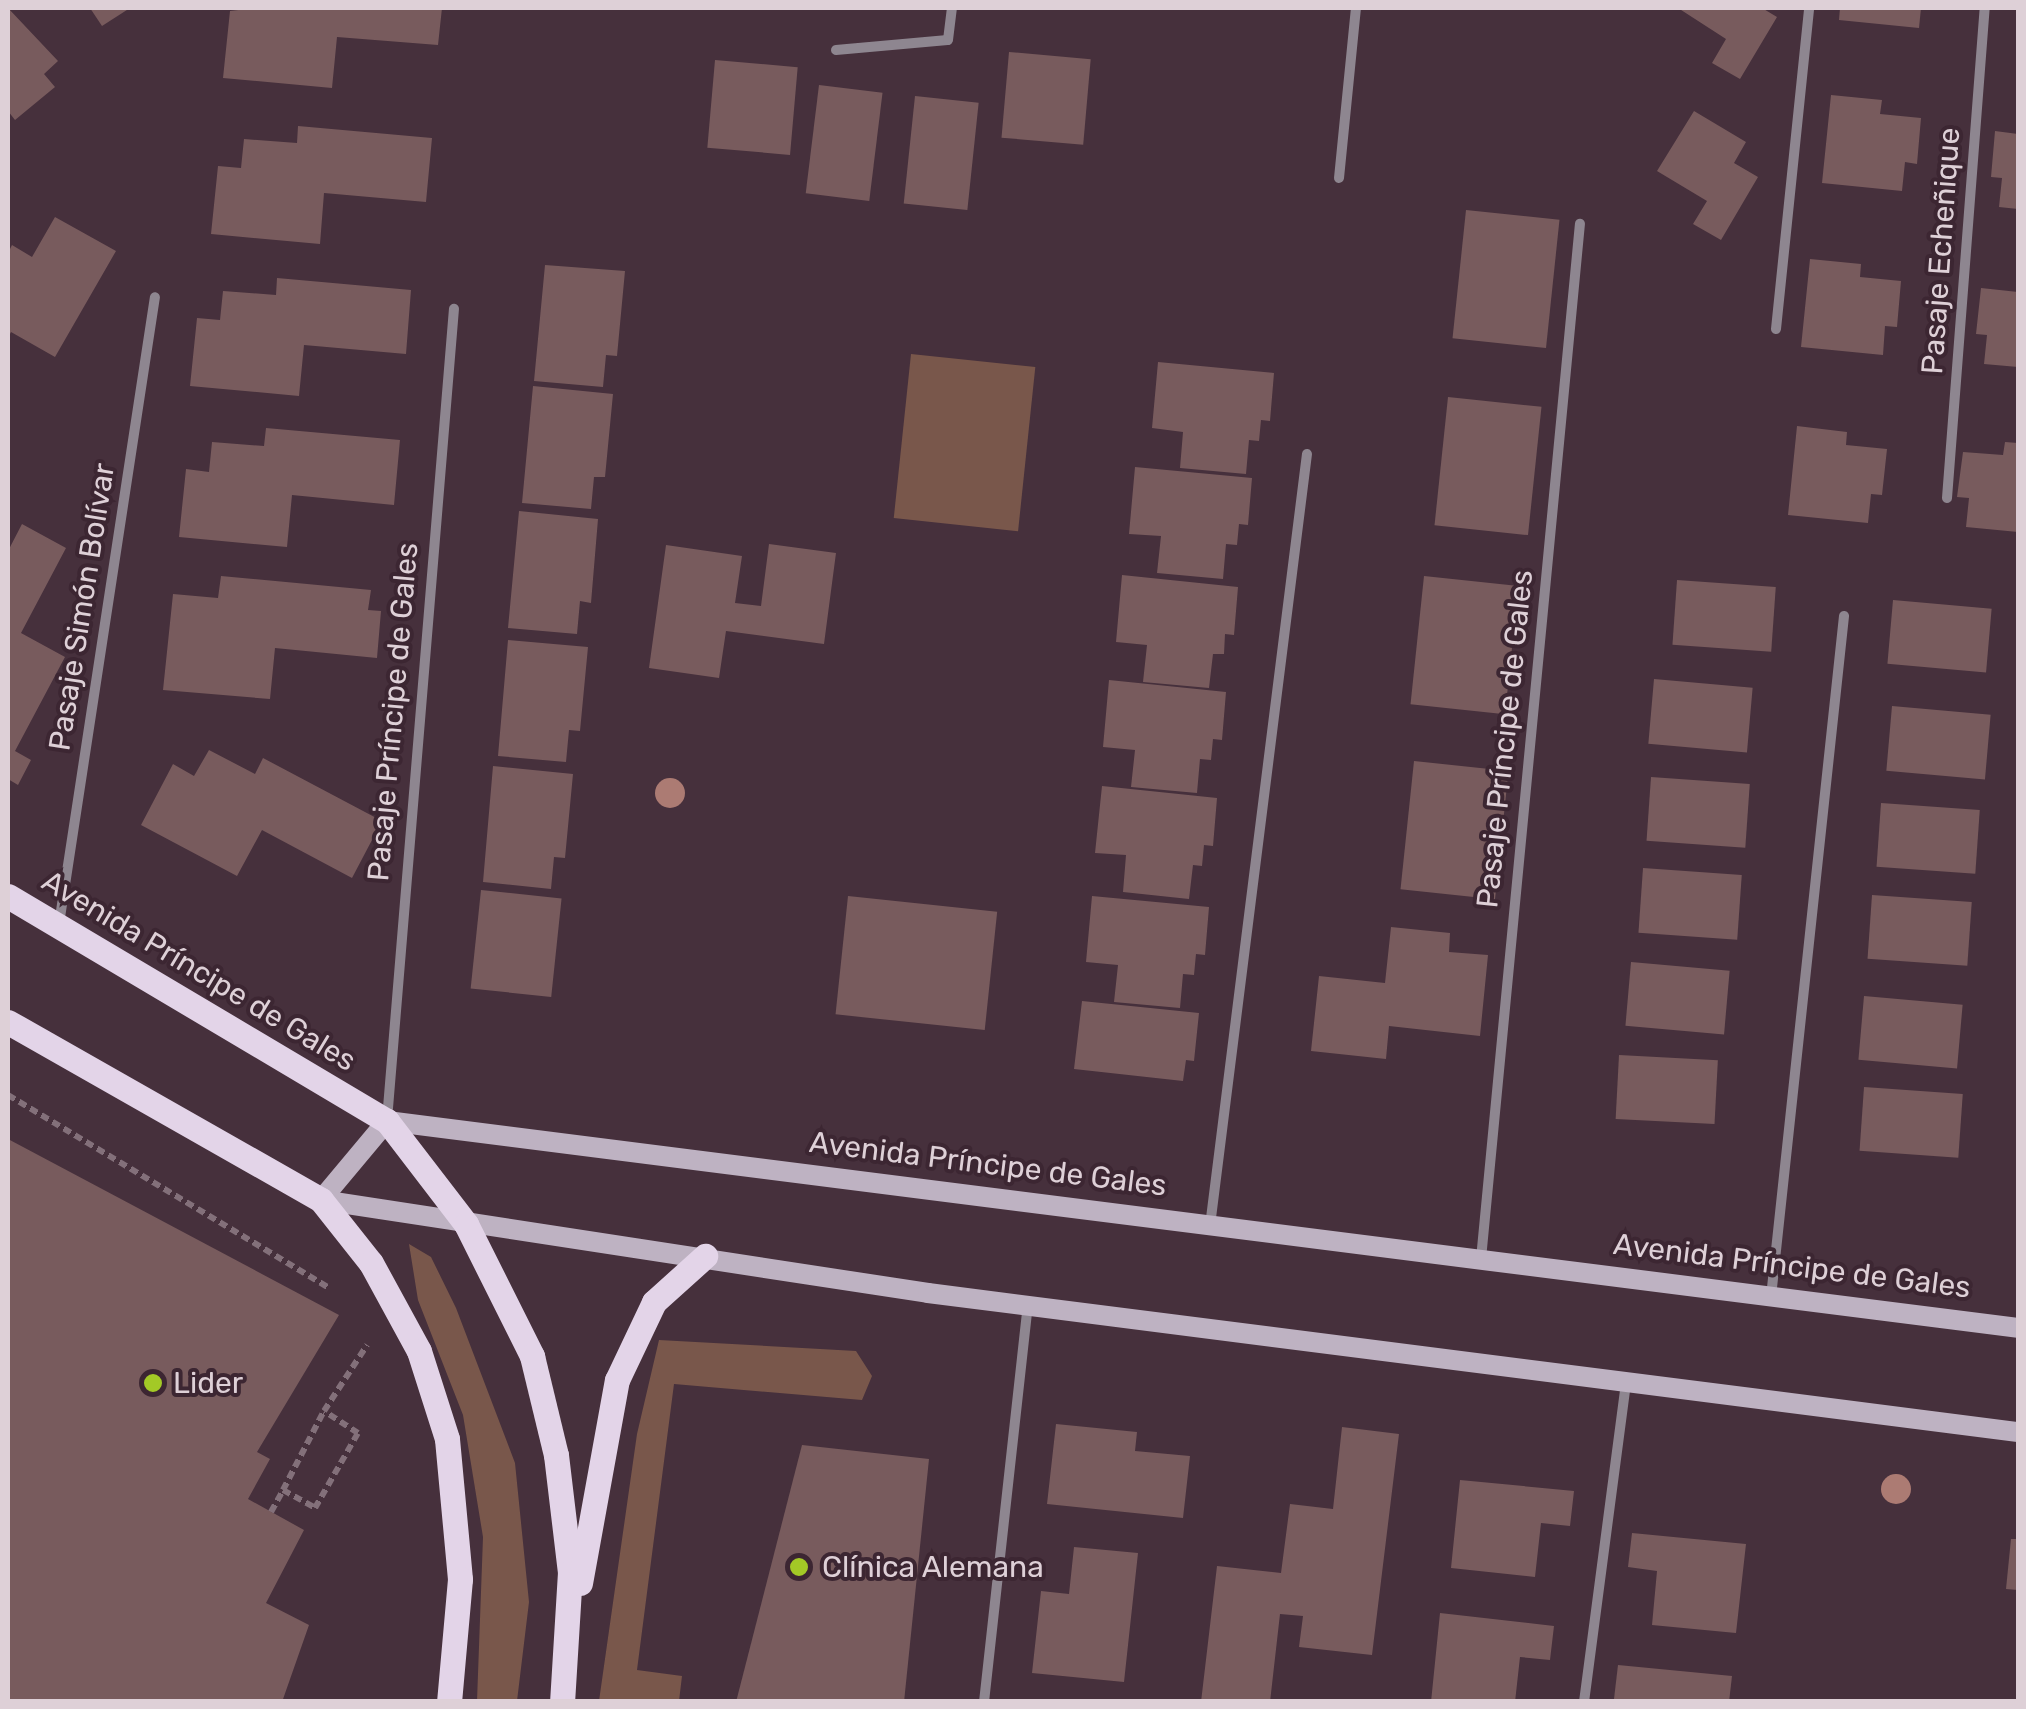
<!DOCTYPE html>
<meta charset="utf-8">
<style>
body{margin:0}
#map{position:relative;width:2026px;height:1709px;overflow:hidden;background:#46303c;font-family:Rubik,sans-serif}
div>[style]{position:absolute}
.green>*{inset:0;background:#79574b;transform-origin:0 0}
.building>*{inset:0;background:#785b5d;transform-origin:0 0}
.path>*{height:6px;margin-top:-3px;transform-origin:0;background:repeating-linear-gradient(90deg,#83707a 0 8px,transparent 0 13px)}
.minor>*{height:10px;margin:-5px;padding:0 5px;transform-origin:5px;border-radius:5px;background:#8e8690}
.secondary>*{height:20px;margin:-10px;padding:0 10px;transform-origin:10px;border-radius:10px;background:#beb2c2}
.primary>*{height:25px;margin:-12.5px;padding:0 12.5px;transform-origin:12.5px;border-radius:12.5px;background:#e3d4e8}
.trees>*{width:30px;height:30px;margin:-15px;border-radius:50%;background:#ac7b73}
.dots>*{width:28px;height:28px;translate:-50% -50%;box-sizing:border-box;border:5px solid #3c2632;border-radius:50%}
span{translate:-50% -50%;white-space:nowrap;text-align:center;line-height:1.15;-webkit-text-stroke:8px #3c2632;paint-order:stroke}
.street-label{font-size:30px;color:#ded0d7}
.poi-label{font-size:30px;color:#ded0d7}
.left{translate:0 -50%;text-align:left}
.frame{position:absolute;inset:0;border:10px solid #ded0d7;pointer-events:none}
</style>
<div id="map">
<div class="green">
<div style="left:911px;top:354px;width:125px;height:165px;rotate:6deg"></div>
<div style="clip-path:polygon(409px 1244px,431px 1257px,456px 1308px,515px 1463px,529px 1602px,517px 1701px,477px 1701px,483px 1537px,463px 1415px,418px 1300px)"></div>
<div style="clip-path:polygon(659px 1340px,856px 1351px,872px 1376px,862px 1400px,674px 1384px,637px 1670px,682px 1676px,679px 1701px,599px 1701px,637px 1434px)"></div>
</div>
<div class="building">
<div style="clip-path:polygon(8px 8px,58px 61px,44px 74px,55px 87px,15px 120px,8px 111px)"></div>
<div style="clip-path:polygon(90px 8px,130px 8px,102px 26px)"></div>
<div style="clip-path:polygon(255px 8px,442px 8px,438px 45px,337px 37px,332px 88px,223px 78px,230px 11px)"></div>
<div style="clip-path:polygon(1678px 8px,1762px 8px,1777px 17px,1740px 79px,1712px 63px,1726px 39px)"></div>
<div style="clip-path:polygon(1840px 8px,1921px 8px,1919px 28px,1839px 20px)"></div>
<div style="left:1009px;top:52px;width:82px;height:86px;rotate:5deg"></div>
<div style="left:715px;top:60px;width:83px;height:88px;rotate:5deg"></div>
<div style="left:819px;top:85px;width:64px;height:109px;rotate:7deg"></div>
<div style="clip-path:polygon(1831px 95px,1882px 100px,1880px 114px,1921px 118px,1917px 164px,1905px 162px,1902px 191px,1822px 183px)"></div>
<div style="left:915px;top:96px;width:64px;height:108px;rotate:6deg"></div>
<div style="clip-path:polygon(1694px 111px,1746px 142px,1734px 163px,1758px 177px,1721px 240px,1693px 224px,1707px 201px,1657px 171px)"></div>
<div style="clip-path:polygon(298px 126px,432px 138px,426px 202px,324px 193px,320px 244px,211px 234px,218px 166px,241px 168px,244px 139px,297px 143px)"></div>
<div style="clip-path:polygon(1995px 131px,2018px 134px,2018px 209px,1999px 207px,2002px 178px,1991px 177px)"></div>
<div style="left:1466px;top:210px;width:94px;height:129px;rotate:6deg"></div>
<div style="clip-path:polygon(55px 217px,116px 251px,55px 357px,11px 332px,8px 338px,8px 253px,12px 245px,32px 257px)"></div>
<div style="clip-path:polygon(1810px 259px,1861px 264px,1860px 277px,1901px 281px,1897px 327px,1885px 326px,1883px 355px,1801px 347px)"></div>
<div style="clip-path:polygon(545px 265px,625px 271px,617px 356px,606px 355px,603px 387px,534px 381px)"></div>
<div style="clip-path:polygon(277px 278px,411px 290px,406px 354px,304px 345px,299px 396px,190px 386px,197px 318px,220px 320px,223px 291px,276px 295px)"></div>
<div style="clip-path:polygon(1981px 288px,2018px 292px,2018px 367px,1984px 364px,1987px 335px,1976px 334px)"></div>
<div style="clip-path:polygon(1158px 362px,1274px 373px,1270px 421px,1261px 420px,1259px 441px,1249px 440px,1246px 474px,1180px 468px,1183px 432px,1152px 428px)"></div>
<div style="clip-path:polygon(533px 386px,613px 394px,605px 477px,594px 477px,591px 509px,522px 503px)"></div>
<div style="left:1448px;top:397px;width:94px;height:129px;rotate:6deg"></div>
<div style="clip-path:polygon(1797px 426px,1847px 432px,1846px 445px,1887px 449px,1882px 495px,1871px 494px,1868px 523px,1788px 515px)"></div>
<div style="clip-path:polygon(266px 428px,400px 440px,394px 505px,292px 495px,287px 547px,179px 537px,186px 469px,209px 472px,212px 442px,264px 446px)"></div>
<div style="clip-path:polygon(2005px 442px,2018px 443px,2018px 532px,1966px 527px,1969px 498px,1957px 497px,1963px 452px,2003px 455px)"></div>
<div style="clip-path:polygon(1135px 467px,1252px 478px,1248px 525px,1239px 524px,1237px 545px,1226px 544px,1223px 579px,1157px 573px,1161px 536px,1129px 534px)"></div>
<div style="clip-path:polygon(519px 511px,598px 519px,591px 603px,580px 601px,577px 634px,508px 628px)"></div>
<div style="clip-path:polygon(22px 524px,66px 548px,21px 633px,65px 657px,15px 751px,31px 760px,18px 785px,8px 779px,8px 551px)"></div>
<div style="clip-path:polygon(769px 544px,836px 553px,824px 644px,726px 631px,719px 678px,649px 668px,666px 545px,742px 556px,735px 603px,761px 606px)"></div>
<div style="clip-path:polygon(1122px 575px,1238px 587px,1234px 635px,1225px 634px,1224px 654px,1213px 654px,1209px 688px,1143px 682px,1147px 645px,1116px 642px)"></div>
<div style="clip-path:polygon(221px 576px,371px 590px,368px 610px,381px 611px,377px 658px,275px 648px,270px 699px,163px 690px,173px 594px,218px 598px)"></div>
<div style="left:1424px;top:576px;width:95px;height:129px;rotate:6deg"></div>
<div style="left:1677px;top:580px;width:99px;height:65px;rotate:4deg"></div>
<div style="left:1893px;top:600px;width:99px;height:64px;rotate:5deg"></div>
<div style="clip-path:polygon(508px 640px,588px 647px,580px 731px,569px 730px,566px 762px,498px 756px)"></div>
<div style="left:1654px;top:679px;width:99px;height:65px;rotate:5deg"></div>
<div style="clip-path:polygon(1109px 680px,1226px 692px,1222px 740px,1213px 739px,1211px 760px,1200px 759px,1197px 793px,1131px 787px,1135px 750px,1103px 747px)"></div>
<div style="left:1892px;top:706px;width:99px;height:65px;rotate:5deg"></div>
<div style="clip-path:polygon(209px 750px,255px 774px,263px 758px,382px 821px,352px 878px,262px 830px,237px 876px,141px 825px,173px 764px,194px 776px)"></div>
<div style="left:1414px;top:761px;width:95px;height:129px;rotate:6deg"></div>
<div style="clip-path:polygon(493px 766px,573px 774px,565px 858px,554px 857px,551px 889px,483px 882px)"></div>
<div style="left:1651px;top:777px;width:99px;height:64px;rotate:4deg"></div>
<div style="clip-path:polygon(1102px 786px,1217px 798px,1213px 846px,1204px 845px,1202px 866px,1193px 865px,1189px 899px,1123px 892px,1126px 855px,1095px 853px)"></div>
<div style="left:1881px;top:803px;width:99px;height:64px;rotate:4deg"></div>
<div style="left:1643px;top:868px;width:99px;height:65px;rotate:4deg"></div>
<div style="left:481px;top:890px;width:81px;height:99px;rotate:6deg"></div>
<div style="left:1872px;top:895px;width:100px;height:64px;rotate:4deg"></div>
<div style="left:848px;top:896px;width:150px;height:119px;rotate:6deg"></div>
<div style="clip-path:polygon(1092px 896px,1209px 907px,1205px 955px,1196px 954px,1194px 975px,1183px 974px,1180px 1008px,1114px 1002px,1118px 965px,1086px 962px)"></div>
<div style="clip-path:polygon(1391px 927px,1450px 933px,1449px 952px,1488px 955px,1480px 1036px,1389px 1026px,1386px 1059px,1311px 1051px,1319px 976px,1385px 983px)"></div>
<div style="left:1631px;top:962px;width:99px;height:64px;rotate:5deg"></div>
<div style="left:1864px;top:996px;width:99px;height:64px;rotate:5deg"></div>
<div style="clip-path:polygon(1082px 1001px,1199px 1013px,1194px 1061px,1186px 1060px,1183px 1081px,1074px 1069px)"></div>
<div style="left:1619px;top:1055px;width:99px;height:64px;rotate:3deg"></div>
<div style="left:1864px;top:1087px;width:99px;height:64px;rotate:4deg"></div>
<div style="clip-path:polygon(8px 1139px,339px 1315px,257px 1452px,270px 1459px,248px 1499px,304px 1530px,266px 1603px,309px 1625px,282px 1702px,8px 1702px)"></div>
<div style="clip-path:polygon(1056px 1424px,1137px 1432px,1135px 1451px,1190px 1456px,1183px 1518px,1047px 1504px)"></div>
<div style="clip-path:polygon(1342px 1427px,1399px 1434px,1372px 1655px,1299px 1647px,1303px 1616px,1280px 1614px,1270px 1702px,1201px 1702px,1217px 1566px,1281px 1573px,1290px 1504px,1333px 1509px)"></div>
<div style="clip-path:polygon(802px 1445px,929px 1459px,904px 1702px,736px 1702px)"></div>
<div style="clip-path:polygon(1460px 1480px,1574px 1491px,1570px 1526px,1541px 1523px,1535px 1577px,1451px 1568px)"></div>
<div style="clip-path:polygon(1632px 1533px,1746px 1544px,1736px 1633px,1652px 1625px,1657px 1571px,1628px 1567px)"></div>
<div style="clip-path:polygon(2011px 1539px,2018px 1539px,2018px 1590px,2006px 1589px)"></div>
<div style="clip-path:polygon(1074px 1547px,1138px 1553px,1124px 1682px,1032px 1673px,1041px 1591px,1069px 1594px)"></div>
<div style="clip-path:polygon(1440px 1613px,1554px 1626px,1550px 1660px,1520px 1657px,1515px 1702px,1431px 1702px)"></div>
<div style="clip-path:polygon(1618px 1665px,1732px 1676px,1729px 1702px,1614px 1699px)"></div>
</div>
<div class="path">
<div style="left:8px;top:1095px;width:373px;rotate:31deg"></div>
<div style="left:283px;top:1490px;width:89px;rotate:-62.6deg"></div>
<div style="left:271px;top:1512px;width:25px;rotate:-61deg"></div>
<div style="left:283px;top:1490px;width:37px;rotate:29deg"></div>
<div style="left:315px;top:1508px;width:86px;rotate:-60.2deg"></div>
<div style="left:358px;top:1433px;width:40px;rotate:-147.1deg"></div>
<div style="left:324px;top:1411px;width:79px;rotate:-56.9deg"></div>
</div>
<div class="minor">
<div style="left:836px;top:50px;width:112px;rotate:-5.1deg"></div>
<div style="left:948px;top:40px;width:32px;rotate:-83deg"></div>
<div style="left:1339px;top:178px;width:171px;rotate:-84.3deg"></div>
<div style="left:1776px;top:329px;width:323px;rotate:-84.1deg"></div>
<div style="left:1947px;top:498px;width:491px;rotate:-85.6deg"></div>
<div style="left:59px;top:924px;width:634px;rotate:-81.3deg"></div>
<div style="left:387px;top:1120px;width:814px;rotate:-85.28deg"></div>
<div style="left:1210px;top:1226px;width:778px;rotate:-82.84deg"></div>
<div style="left:1481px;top:1259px;width:1040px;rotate:-84.54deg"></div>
<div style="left:1771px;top:1297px;width:685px;rotate:-83.88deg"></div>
<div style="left:984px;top:1702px;width:398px;rotate:-83.7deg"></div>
<div style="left:1584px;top:1702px;width:323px;rotate:-82.5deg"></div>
</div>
<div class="secondary">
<div style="left:321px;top:1200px;width:103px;rotate:-50.1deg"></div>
<div style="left:387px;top:1121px;width:1644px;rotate:7.23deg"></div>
<div style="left:321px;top:1200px;width:614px;rotate:8.71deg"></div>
<div style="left:928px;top:1293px;width:1099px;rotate:7.27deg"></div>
</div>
<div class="primary">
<div style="left:8px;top:896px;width:441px;rotate:30.7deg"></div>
<div style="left:387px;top:1121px;width:130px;rotate:52.5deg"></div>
<div style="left:466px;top:1224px;width:148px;rotate:63.4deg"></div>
<div style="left:532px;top:1356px;width:102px;rotate:76.4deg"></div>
<div style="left:556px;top:1455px;width:118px;rotate:83.2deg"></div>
<div style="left:570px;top:1572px;width:130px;rotate:93.5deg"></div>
<div style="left:8px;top:1022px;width:360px;rotate:29.6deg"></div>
<div style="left:321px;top:1200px;width:80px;rotate:51.6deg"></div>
<div style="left:371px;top:1263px;width:100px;rotate:61.4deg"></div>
<div style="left:419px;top:1351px;width:92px;rotate:72.3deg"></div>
<div style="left:447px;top:1439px;width:141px;rotate:84.7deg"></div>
<div style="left:460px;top:1579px;width:123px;rotate:95.1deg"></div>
<div style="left:580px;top:1583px;width:206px;rotate:-79.7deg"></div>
<div style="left:617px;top:1380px;width:86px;rotate:-64.6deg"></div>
<div style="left:654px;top:1302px;width:69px;rotate:-42deg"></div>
</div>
<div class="trees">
<div style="left:670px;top:793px"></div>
<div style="left:1896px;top:1489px"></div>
</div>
<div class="dots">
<div style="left:153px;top:1383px;background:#a3c926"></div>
<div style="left:799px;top:1567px;background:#a3c926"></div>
</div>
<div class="street-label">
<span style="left:1941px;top:251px;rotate:-86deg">Pasaje Echeñique</span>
<span style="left:82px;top:607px;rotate:-81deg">Pasaje Simón Bolívar</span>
<span style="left:393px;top:712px;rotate:-85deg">Pasaje Príncipe de Gales</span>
<span style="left:1505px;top:739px;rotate:-84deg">Pasaje Príncipe de Gales</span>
<span style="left:199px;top:971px;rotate:31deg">Avenida Príncipe de Gales</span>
<span style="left:988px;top:1164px;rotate:7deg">Avenida Príncipe de Gales</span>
<span style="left:1792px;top:1266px;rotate:7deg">Avenida Príncipe de Gales</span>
</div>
<div class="poi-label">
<span class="left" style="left:173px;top:1383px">Lider</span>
<span class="left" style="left:822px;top:1567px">Clínica Alemana</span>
</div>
<div class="frame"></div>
</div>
